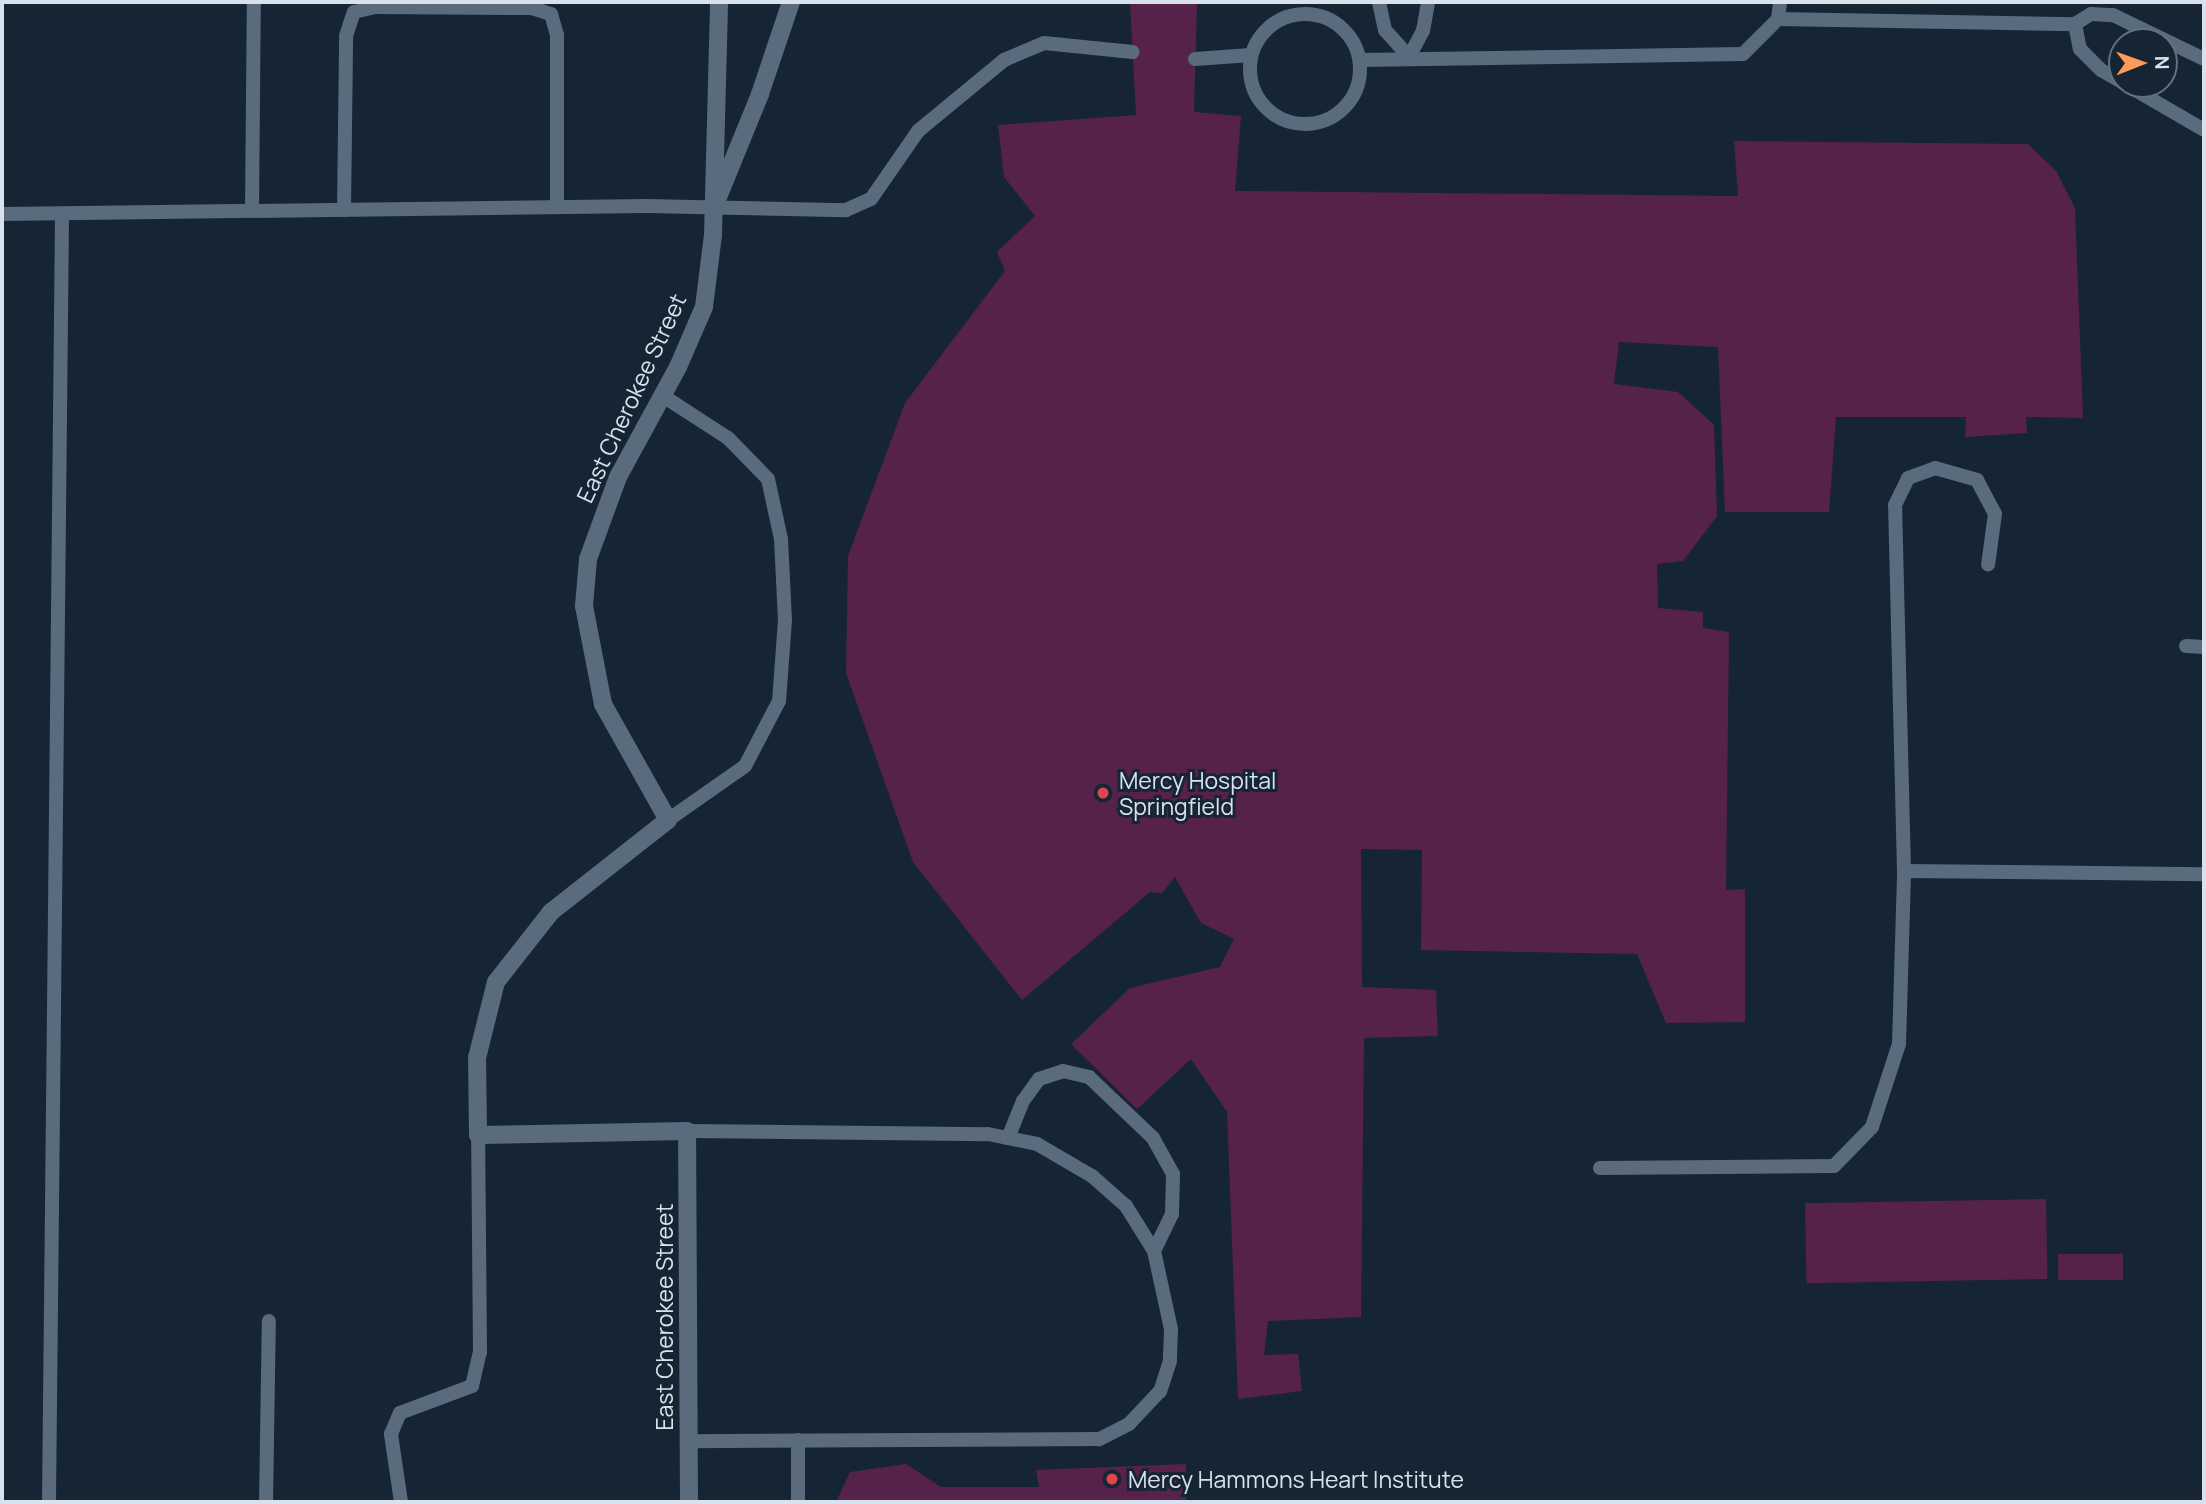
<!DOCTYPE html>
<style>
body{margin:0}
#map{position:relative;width:2206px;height:1504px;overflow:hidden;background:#152534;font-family:Manrope,sans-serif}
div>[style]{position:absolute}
.building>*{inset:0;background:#572249;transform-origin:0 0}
.lane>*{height:14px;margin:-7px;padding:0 7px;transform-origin:7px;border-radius:7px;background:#596b7d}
.lane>.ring{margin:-7px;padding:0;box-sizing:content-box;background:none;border:14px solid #596b7d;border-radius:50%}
.street>*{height:18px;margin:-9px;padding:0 9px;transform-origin:9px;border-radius:9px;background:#596b7d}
.secondary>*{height:18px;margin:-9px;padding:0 9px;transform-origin:9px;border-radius:9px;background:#596b7d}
.dots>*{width:19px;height:19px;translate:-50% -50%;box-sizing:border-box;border:4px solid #152534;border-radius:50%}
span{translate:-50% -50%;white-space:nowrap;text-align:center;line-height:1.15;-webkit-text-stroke:6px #152534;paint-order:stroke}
.street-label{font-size:23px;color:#d8e2ec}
.poi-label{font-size:23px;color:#d8e2ec}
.left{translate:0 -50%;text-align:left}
.frame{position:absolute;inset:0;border:4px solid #d8e2ec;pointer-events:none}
.north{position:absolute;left:2108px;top:28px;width:70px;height:70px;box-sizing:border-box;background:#152534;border:2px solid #63717e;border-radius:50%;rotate:89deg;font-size:19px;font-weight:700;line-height:28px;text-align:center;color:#d8e2ec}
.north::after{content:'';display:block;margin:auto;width:24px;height:32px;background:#fe9b59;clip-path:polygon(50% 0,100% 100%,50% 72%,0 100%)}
</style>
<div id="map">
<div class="building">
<div style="clip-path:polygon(1130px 2px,1197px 4px,1194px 112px,1241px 116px,1235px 191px,1738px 196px,1734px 141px,2028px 144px,2056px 171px,2075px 208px,2083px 418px,2026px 417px,2027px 433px,1965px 437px,1966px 417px,1836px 417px,1829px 512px,1725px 512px,1718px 347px,1619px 342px,1614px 384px,1678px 392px,1714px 425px,1717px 516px,1683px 561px,1657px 564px,1658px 608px,1703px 612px,1703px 628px,1729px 632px,1726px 890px,1745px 889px,1745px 1022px,1666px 1023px,1637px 954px,1421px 950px,1422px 850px,1361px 849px,1362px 987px,1436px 990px,1438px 1036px,1364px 1038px,1361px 1317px,1268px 1321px,1264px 1355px,1298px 1354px,1302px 1391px,1238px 1399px,1227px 1112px,1191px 1059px,1137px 1109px,1071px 1044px,1130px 988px,1220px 967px,1234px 939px,1201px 923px,1175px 877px,1162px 893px,1150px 892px,1022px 1000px,913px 862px,846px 673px,848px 556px,905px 403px,1005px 271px,997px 252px,1035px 216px,1004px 177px,998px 125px,1136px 115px)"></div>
<div style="left:2046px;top:1199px;width:80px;height:241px;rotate:89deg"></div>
<div style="left:2058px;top:1254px;width:65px;height:26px"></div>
<div style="clip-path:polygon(906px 1464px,941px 1487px,1039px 1487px,1036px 1470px,1186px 1464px,1186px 1502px,836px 1502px,850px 1472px)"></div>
</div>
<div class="lane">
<div style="left:1379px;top:2px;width:29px;rotate:78deg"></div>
<div style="left:1385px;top:30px;width:36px;rotate:48deg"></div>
<div class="ring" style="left:1250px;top:14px;width:96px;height:96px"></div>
<div style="left:1778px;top:19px;width:297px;rotate:1deg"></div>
<div style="left:2075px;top:24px;width:19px;rotate:-32deg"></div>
<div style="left:2091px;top:14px;width:22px;rotate:3deg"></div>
<div style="left:2113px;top:15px;width:101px;rotate:25.8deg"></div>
<div style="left:2075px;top:24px;width:25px;rotate:79deg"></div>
<div style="left:2080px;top:49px;width:30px;rotate:45deg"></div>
<div style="left:2101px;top:70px;width:24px;rotate:30deg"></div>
<div style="left:1409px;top:57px;width:30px;rotate:-62deg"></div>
<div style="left:1423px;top:31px;width:29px;rotate:-80deg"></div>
<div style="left:1195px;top:59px;width:56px;rotate:-4.1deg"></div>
<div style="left:1360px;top:60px;width:383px;rotate:-0.9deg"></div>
<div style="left:1743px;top:54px;width:49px;rotate:-45deg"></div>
<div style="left:1778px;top:19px;width:17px;rotate:-83deg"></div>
<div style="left:2125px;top:84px;width:91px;rotate:30.2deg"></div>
<div style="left:344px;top:210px;width:174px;rotate:-89.3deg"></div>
<div style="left:346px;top:36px;width:25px;rotate:-72deg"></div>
<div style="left:354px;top:12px;width:22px;rotate:-13deg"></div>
<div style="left:375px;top:7px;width:157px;rotate:0.4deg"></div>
<div style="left:532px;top:8px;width:20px;rotate:18deg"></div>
<div style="left:551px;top:14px;width:22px;rotate:74deg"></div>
<div style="left:557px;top:35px;width:172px;rotate:90deg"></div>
<div style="left:252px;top:211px;width:209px;rotate:-89.5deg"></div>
<div style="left:2px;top:214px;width:645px;rotate:-0.71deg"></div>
<div style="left:647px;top:206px;width:199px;rotate:1.2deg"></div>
<div style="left:846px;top:210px;width:27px;rotate:-24deg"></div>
<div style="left:871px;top:199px;width:83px;rotate:-55.3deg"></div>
<div style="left:918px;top:131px;width:112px;rotate:-39.5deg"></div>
<div style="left:1004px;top:60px;width:43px;rotate:-23deg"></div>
<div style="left:1044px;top:43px;width:89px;rotate:5.8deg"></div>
<div style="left:663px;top:396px;width:77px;rotate:32.9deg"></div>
<div style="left:728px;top:438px;width:57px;rotate:45.7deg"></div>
<div style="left:768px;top:479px;width:61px;rotate:77.8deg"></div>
<div style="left:781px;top:539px;width:81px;rotate:87.2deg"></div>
<div style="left:785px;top:620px;width:81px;rotate:94.2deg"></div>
<div style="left:779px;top:701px;width:73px;rotate:117.6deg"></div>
<div style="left:745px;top:766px;width:94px;rotate:145deg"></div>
<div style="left:2186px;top:646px;width:18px;rotate:3deg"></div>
<div style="left:1904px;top:871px;width:366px;rotate:-91.4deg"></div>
<div style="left:1895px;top:505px;width:30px;rotate:-64deg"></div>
<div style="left:1908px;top:478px;width:29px;rotate:-20deg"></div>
<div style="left:1935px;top:468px;width:44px;rotate:15.9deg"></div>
<div style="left:1977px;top:480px;width:38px;rotate:62deg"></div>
<div style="left:1995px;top:514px;width:51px;rotate:97.8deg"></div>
<div style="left:687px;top:1131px;width:301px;rotate:0.6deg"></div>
<div style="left:988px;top:1134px;width:50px;rotate:11.5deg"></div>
<div style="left:1037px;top:1144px;width:64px;rotate:30.2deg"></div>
<div style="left:1092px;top:1176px;width:45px;rotate:41.4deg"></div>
<div style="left:1126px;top:1206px;width:53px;rotate:58.1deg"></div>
<div style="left:1154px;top:1251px;width:80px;rotate:77.7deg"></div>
<div style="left:1171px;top:1329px;width:32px;rotate:92deg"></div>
<div style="left:1170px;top:1361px;width:32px;rotate:108deg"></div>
<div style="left:1160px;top:1391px;width:45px;rotate:133.2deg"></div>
<div style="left:1129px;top:1424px;width:34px;rotate:153deg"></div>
<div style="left:1099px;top:1439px;width:410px;rotate:179.7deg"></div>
<div style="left:1008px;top:1138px;width:40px;rotate:-68deg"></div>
<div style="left:1023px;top:1101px;width:27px;rotate:-54deg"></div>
<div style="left:1039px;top:1079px;width:25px;rotate:-18deg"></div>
<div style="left:1063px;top:1071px;width:27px;rotate:13deg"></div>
<div style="left:1089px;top:1077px;width:88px;rotate:43.6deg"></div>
<div style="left:1153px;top:1138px;width:41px;rotate:60.9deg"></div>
<div style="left:1173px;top:1174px;width:40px;rotate:91.4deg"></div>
<div style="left:1172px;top:1214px;width:41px;rotate:115.9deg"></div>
<div style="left:1600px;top:1168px;width:234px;rotate:-0.5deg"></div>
<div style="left:1834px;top:1166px;width:54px;rotate:-45.7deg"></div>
<div style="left:1872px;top:1127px;width:87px;rotate:-72deg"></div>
<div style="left:1899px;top:1044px;width:173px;rotate:-88.3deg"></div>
<div style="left:1904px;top:871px;width:300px;rotate:0.6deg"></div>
<div style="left:49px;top:1502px;width:1288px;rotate:-89.42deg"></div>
<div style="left:266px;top:1502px;width:181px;rotate:-89.1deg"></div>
<div style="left:401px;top:1502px;width:69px;rotate:-98.4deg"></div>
<div style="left:391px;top:1434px;width:23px;rotate:-67deg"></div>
<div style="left:400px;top:1413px;width:77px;rotate:-20.6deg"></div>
<div style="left:472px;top:1386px;width:35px;rotate:-77deg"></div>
<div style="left:480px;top:1352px;width:217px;rotate:-90.5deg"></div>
<div style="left:798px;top:1502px;width:62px;rotate:-90deg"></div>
</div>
<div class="street">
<div style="left:689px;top:1502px;width:371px;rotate:-90.3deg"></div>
<div style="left:687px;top:1131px;width:209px;rotate:178.9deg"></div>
<div style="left:478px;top:1135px;width:77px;rotate:-90.7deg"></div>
<div style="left:477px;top:1058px;width:78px;rotate:-76deg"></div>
<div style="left:496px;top:982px;width:89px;rotate:-51.8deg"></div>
<div style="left:551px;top:912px;width:149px;rotate:-38.2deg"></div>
<div style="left:668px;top:820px;width:133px;rotate:-119.3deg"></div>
<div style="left:603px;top:704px;width:100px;rotate:-101deg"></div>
<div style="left:584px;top:606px;width:47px;rotate:-85.1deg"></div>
<div style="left:588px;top:559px;width:87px;rotate:-69.9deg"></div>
<div style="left:618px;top:477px;width:125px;rotate:-61.4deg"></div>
<div style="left:678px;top:367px;width:65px;rotate:-66.6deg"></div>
<div style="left:704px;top:307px;width:73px;rotate:-82.9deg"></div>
<div style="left:713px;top:235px;width:233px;rotate:-88.5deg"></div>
</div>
<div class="secondary">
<div style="left:714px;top:207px;width:122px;rotate:-67.8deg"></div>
<div style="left:760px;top:94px;width:97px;rotate:-71.4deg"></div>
</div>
<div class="dots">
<div style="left:1103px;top:793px;background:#e0444e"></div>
<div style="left:1112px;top:1479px;background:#e0444e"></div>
</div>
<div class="street-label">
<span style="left:631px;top:398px;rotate:-65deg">East Cherokee Street</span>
<span style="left:664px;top:1317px;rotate:-90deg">East Cherokee Street</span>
</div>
<div class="poi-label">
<span class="left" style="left:1119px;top:793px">Mercy Hospital<br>Springfield</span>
<span class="left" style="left:1128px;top:1479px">Mercy Hammons Heart Institute</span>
</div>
<div class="frame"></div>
<div class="north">N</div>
</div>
